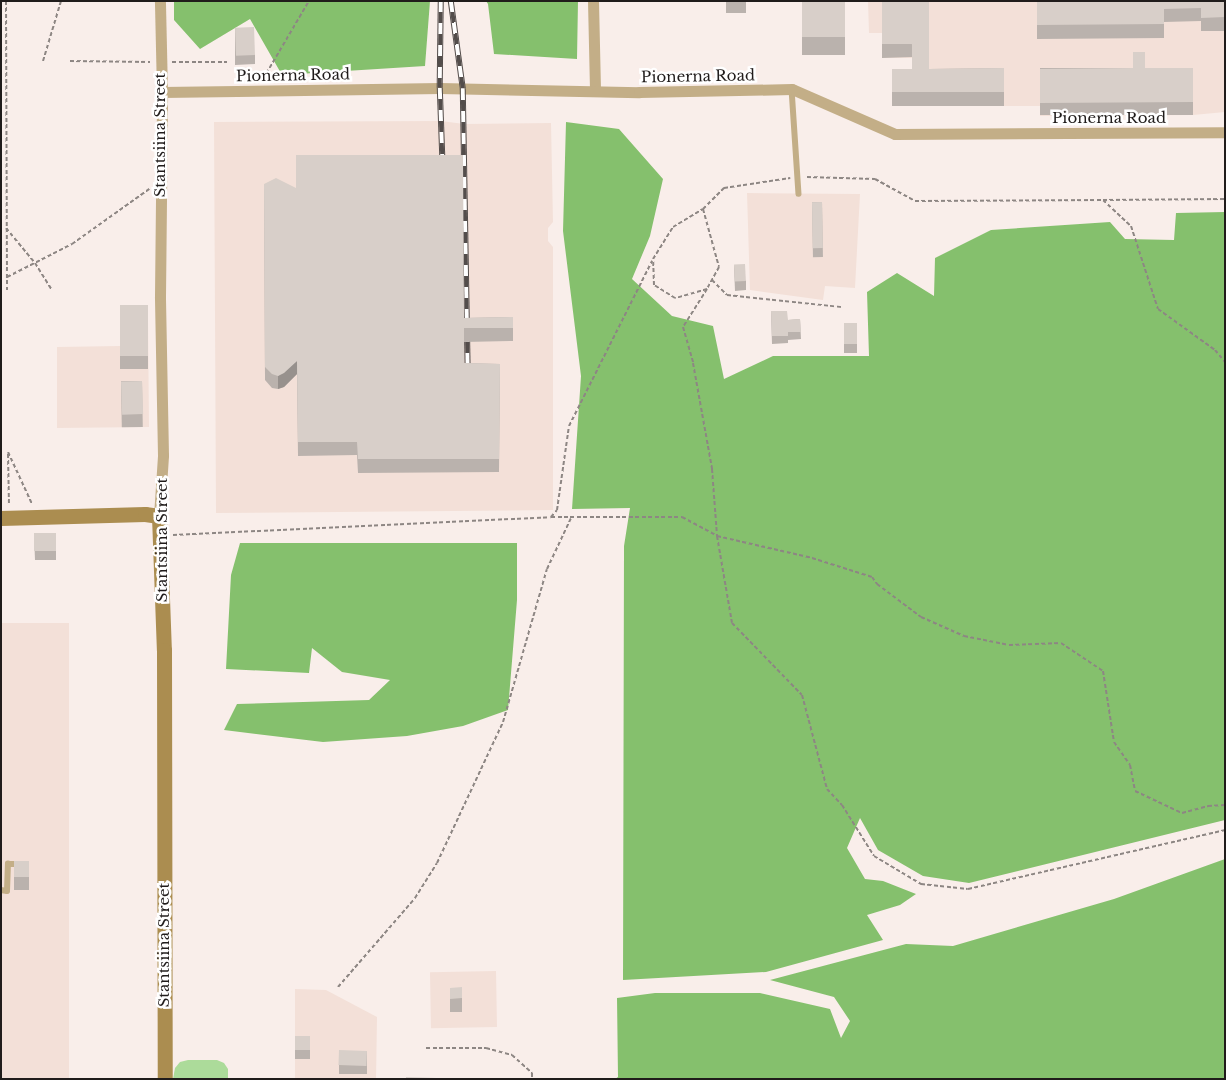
<!DOCTYPE html>
<style>
body{margin:0}
#map{position:relative;width:1226px;height:1080px;overflow:hidden;background:#f9eeea;font-family:"Libre Baskerville",serif}
div>[style]{position:absolute}
.built>*{inset:0;background:#f3e0d8;transform-origin:0 0}
.green>*{inset:0;background:#acdb9a}
.forest>*{inset:0;background:#85c06d}
.path>*{height:2px;margin-top:-1px;transform-origin:0;background:repeating-linear-gradient(90deg,#8d8683 0 4px,transparent 0 6.5px)}
.lane>*{height:5.5px;margin:-2.75px;padding:0 2.75px;transform-origin:2.75px;border-radius:2.75px;background:#c3ae87}
.street>*{height:11px;margin:-5.5px;padding:0 5.5px;transform-origin:5.5px;border-radius:5.5px;background:#c3ae87}
.secondary>*{height:15px;margin:-7.5px;padding:0 7.5px;transform-origin:7.5px;border-radius:7.5px;background:#ab8d50}
.rail>*{height:5.5px;margin-top:-2.75px;transform-origin:0;background:repeating-linear-gradient(90deg,#fff 0 11px,#534d4b 0 22px);box-sizing:border-box;border-block:1px solid #534d4b}
.wall>*{inset:0;background:#bab2ad;transform-origin:0 0}
.shaded-wall>*{inset:0;background:#97918d}
.building>*{inset:0;background:#d8cfc9;transform-origin:0 0}
span{translate:-50% -50%;white-space:nowrap;text-align:center;line-height:1.15;-webkit-text-stroke:5px #fff;paint-order:stroke}
.street-label{font-size:15px;color:#201c1b}
.frame{position:absolute;inset:0;border:2px solid #201c1b;pointer-events:none}
</style>
<div id="map">
<div class="built">
<div style="clip-path:polygon(868px 1px,1225px 1px,1225px 112px,1193px 115px,1040px 116px,1040px 106px,892px 106px,892px 83px,912px 82px,912px 58px,882px 58px,882px 33px,869px 33px)"></div>
<div style="clip-path:polygon(441px 121px,464px 124px,551px 123px,553px 222px,548px 228px,548px 241px,553px 247px,553px 510px,216px 513px,214px 122px)"></div>
<div style="clip-path:polygon(747px 193px,860px 194px,855px 288px,825px 286px,823px 300px,750px 290px)"></div>
<div style="clip-path:polygon(120px 319px,148px 319px,149px 427px,57px 428px,57px 347px,120px 346px)"></div>
<div style="left:69px;top:623px;width:456px;height:68px;rotate:90deg"></div>
<div style="left:496px;top:971px;width:56px;height:66px;rotate:89deg"></div>
<div style="clip-path:polygon(295px 989px,326px 990px,377px 1017px,376px 1079px,295px 1079px)"></div>
</div>
<div class="green">
<div style="clip-path:polygon(188px 1060px,217px 1060px,224px 1063px,228px 1069px,228px 1079px,173px 1079px,175px 1068px,180px 1062px)"></div>
</div>
<div class="forest">
<div style="clip-path:polygon(174px 1px,430px 1px,425px 66px,282px 75px,250px 19px,200px 49px,174px 20px)"></div>
<div style="clip-path:polygon(486px 1px,578px 1px,577px 59px,494px 54px,488px 4px)"></div>
<div style="clip-path:polygon(566px 122px,619px 129px,663px 179px,650px 236px,632px 279px,672px 316px,713px 326px,724px 379px,773px 356px,869px 356px,867px 292px,897px 273px,934px 296px,935px 258px,991px 230px,1110px 222px,1125px 239px,1174px 240px,1176px 213px,1225px 212px,1225px 820px,969px 883px,923px 876px,878px 850px,860px 818px,847px 848px,865px 879px,883px 881px,916px 894px,900px 905px,867px 915px,883px 940px,766px 972px,623px 980px,624px 546px,630px 508px,572px 509px,581px 376px,563px 231px)"></div>
<div style="clip-path:polygon(240px 543px,517px 543px,517px 600px,508px 710px,463px 726px,407px 736px,323px 742px,224px 730px,237px 704px,369px 700px,390px 680px,342px 672px,312px 648px,309px 673px,226px 669px,231px 575px)"></div>
<div style="clip-path:polygon(1225px 859px,1225px 1079px,615px 1079px,618px 1077px,617px 998px,655px 993px,760px 993px,830px 1009px,841px 1038px,850px 1021px,834px 997px,770px 980px,906px 944px,953px 946px,1114px 899px)"></div>
</div>
<div class="path">
<div style="left:6px;top:1px;width:289px;rotate:89.8deg"></div>
<div style="left:43px;top:61px;width:63px;rotate:-73.3deg"></div>
<div style="left:70px;top:61px;width:80px;rotate:0.7deg"></div>
<div style="left:172px;top:62px;width:55px"></div>
<div style="left:263px;top:79px;width:91px;rotate:-59.5deg"></div>
<div style="left:807px;top:177px;width:68px;rotate:1.7deg"></div>
<div style="left:875px;top:179px;width:46px;rotate:28.8deg"></div>
<div style="left:915px;top:201px;width:188px;rotate:-0.3deg"></div>
<div style="left:1103px;top:200px;width:38px;rotate:43deg"></div>
<div style="left:1131px;top:226px;width:87px;rotate:72deg"></div>
<div style="left:1158px;top:309px;width:70px;rotate:35.7deg"></div>
<div style="left:1215px;top:350px;width:16px;rotate:50deg"></div>
<div style="left:1103px;top:200px;width:122px;rotate:-0.5deg"></div>
<div style="left:703px;top:209px;width:60px;rotate:74.6deg"></div>
<div style="left:719px;top:267px;width:25px;rotate:119deg"></div>
<div style="left:707px;top:289px;width:33px;rotate:164deg"></div>
<div style="left:675px;top:298px;width:25px;rotate:-148deg"></div>
<div style="left:654px;top:285px;width:26px;rotate:-92deg"></div>
<div style="left:653px;top:259px;width:38px;rotate:-58deg"></div>
<div style="left:673px;top:227px;width:35px;rotate:-31deg"></div>
<div style="left:703px;top:209px;width:30px;rotate:-45deg"></div>
<div style="left:724px;top:188px;width:67px;rotate:-8.6deg"></div>
<div style="left:6px;top:228px;width:45px;rotate:50.4deg"></div>
<div style="left:35px;top:263px;width:32px;rotate:58deg"></div>
<div style="left:7px;top:277px;width:73px;rotate:-26.9deg"></div>
<div style="left:72px;top:244px;width:95px;rotate:-35.5deg"></div>
<div style="left:712px;top:280px;width:21px;rotate:45deg"></div>
<div style="left:727px;top:295px;width:116px;rotate:6deg"></div>
<div style="left:707px;top:289px;width:45px;rotate:122.3deg"></div>
<div style="left:683px;top:327px;width:37px;rotate:74deg"></div>
<div style="left:693px;top:363px;width:108px;rotate:79.8deg"></div>
<div style="left:712px;top:469px;width:67px;rotate:85.7deg"></div>
<div style="left:717px;top:536px;width:98px;rotate:13deg"></div>
<div style="left:812px;top:558px;width:63px;rotate:17.6deg"></div>
<div style="left:872px;top:577px;width:9px;rotate:54deg"></div>
<div style="left:877px;top:584px;width:55px;rotate:36.9deg"></div>
<div style="left:921px;top:617px;width:47px;rotate:23.8deg"></div>
<div style="left:964px;top:636px;width:46px;rotate:11.3deg"></div>
<div style="left:1009px;top:645px;width:52px;rotate:-2.2deg"></div>
<div style="left:1061px;top:643px;width:50px;rotate:33.7deg"></div>
<div style="left:1103px;top:671px;width:72px;rotate:81.2deg"></div>
<div style="left:1114px;top:742px;width:28px;rotate:55deg"></div>
<div style="left:1130px;top:765px;width:26px;rotate:79deg"></div>
<div style="left:1135px;top:791px;width:52px;rotate:25.1deg"></div>
<div style="left:1182px;top:813px;width:27px;rotate:-15deg"></div>
<div style="left:1208px;top:806px;width:17px;rotate:-3deg"></div>
<div style="left:8px;top:452px;width:57px;rotate:65.2deg"></div>
<div style="left:8px;top:454px;width:50px;rotate:88.9deg"></div>
<div style="left:551px;top:517px;width:9px;rotate:-49deg"></div>
<div style="left:557px;top:510px;width:85px;rotate:-81.9deg"></div>
<div style="left:569px;top:426px;width:185px;rotate:-63.3deg"></div>
<div style="left:173px;top:535px;width:378px;rotate:-2.7deg"></div>
<div style="left:551px;top:517px;width:131px"></div>
<div style="left:682px;top:517px;width:40px;rotate:28deg"></div>
<div style="left:717px;top:536px;width:88px;rotate:80.2deg"></div>
<div style="left:732px;top:623px;width:100px;rotate:45.8deg"></div>
<div style="left:802px;top:695px;width:97px;rotate:75.1deg"></div>
<div style="left:827px;top:789px;width:22px;rotate:47deg"></div>
<div style="left:842px;top:805px;width:60px;rotate:57.9deg"></div>
<div style="left:874px;top:856px;width:55px;rotate:30.8deg"></div>
<div style="left:921px;top:884px;width:47px;rotate:6.1deg"></div>
<div style="left:968px;top:889px;width:264px;rotate:-12.9deg"></div>
<div style="left:338px;top:987px;width:118px;rotate:-49.1deg"></div>
<div style="left:415px;top:898px;width:41px;rotate:-57.8deg"></div>
<div style="left:437px;top:863px;width:156px;rotate:-64.9deg"></div>
<div style="left:503px;top:722px;width:159px;rotate:-74deg"></div>
<div style="left:547px;top:569px;width:56px;rotate:-64.8deg"></div>
<div style="left:426px;top:1048px;width:60px"></div>
<div style="left:486px;top:1048px;width:27px;rotate:15deg"></div>
<div style="left:512px;top:1055px;width:27px;rotate:42deg"></div>
<div style="left:532px;top:1073px;width:6px;rotate:90deg"></div>
</div>
<div class="lane">
<div style="left:792px;top:89px;width:105px;rotate:86.2deg"></div>
<div style="left:1px;top:890px;width:6px;rotate:9deg"></div>
<div style="left:7px;top:891px;width:27px;rotate:-88deg"></div>
<div style="left:8px;top:864px;width:12px"></div>
</div>
<div class="street">
<div style="left:593px;top:1px;width:90px;rotate:88.7deg"></div>
<div style="left:162px;top:92px;width:278px;rotate:-0.8deg"></div>
<div style="left:440px;top:88px;width:199px;rotate:1.2deg"></div>
<div style="left:639px;top:92px;width:153px;rotate:-1.1deg"></div>
<div style="left:792px;top:89px;width:112px;rotate:23.6deg"></div>
<div style="left:895px;top:134px;width:330px;rotate:-0.3deg"></div>
<div style="left:159px;top:516px;width:61px;rotate:-86.2deg"></div>
<div style="left:163px;top:455px;width:159px;rotate:-91.1deg"></div>
<div style="left:160px;top:296px;width:204px;rotate:-89.4deg"></div>
<div style="left:162px;top:92px;width:91px;rotate:-91.3deg"></div>
</div>
<div class="secondary">
<div style="left:1px;top:518px;width:144px;rotate:-1.6deg"></div>
<div style="left:145px;top:514px;width:14px;rotate:8deg"></div>
<div style="left:159px;top:516px;width:134px;rotate:87.9deg"></div>
<div style="left:164px;top:650px;width:429px;rotate:89.9deg"></div>
</div>
<div class="rail">
<div style="left:441px;top:1px;width:87px;rotate:90.7deg"></div>
<div style="left:440px;top:88px;width:80px;rotate:87.9deg"></div>
<div style="left:451px;top:1px;width:89px;rotate:82.2deg"></div>
<div style="left:463px;top:89px;width:288px;rotate:89deg"></div>
</div>
<div class="wall">
<div style="left:726px;top:1px;width:20px;height:12px"></div>
<div style="left:802px;top:1px;width:43px;height:54px"></div>
<div style="clip-path:polygon(882px 1px,929px 69px,1004px 68px,1004px 106px,892px 106px,892px 69px,912px 69px,912px 57px,882px 58px)"></div>
<div style="clip-path:polygon(1037px 1px,1225px 1px,1225px 31px,1201px 31px,1201px 21px,1164px 22px,1164px 38px,1037px 39px)"></div>
<div style="clip-path:polygon(235px 28px,255px 55px,255px 64px,235px 65px)"></div>
<div style="left:1193px;top:68px;width:47px;height:153px;rotate:90deg"></div>
<div style="clip-path:polygon(264px 184px,464px 318px,513px 317px,513px 341px,464px 342px,464px 363px,500px 364px,499px 472px,358px 473px,357px 455px,298px 456px,297px 374px,284px 387px,278px 389px,272px 388px,265px 380px)"></div>
<div style="left:822px;top:202px;width:55px;height:10px;rotate:89deg"></div>
<div style="clip-path:polygon(734px 265px,746px 281px,746px 290px,735px 291px)"></div>
<div style="left:148px;top:305px;width:64px;height:28px;rotate:90deg"></div>
<div style="clip-path:polygon(771px 311px,788px 320px,800px 319px,801px 339px,788px 340px,788px 343px,772px 344px)"></div>
<div style="clip-path:polygon(857px 323px,857px 353px,844px 353px,844px 344px)"></div>
<div style="left:142px;top:381px;width:46px;height:21px;rotate:89deg"></div>
<div style="clip-path:polygon(34px 533px,56px 551px,56px 560px,35px 560px)"></div>
<div style="left:14px;top:861px;width:15px;height:29px"></div>
<div style="clip-path:polygon(450px 988px,462px 998px,462px 1012px,450px 1012px)"></div>
<div style="left:295px;top:1036px;width:15px;height:23px"></div>
<div style="clip-path:polygon(367px 1051px,367px 1074px,339px 1074px,339px 1065px)"></div>
</div>
<div class="shaded-wall">
<div style="clip-path:polygon(297px 361px,297px 374px,284px 387px,278px 389px,278px 376px)"></div>
</div>
<div class="building">
<div style="left:802px;top:1px;width:43px;height:36px"></div>
<div style="clip-path:polygon(882px 1px,929px 1px,929px 69px,1004px 68px,1004px 92px,892px 92px,892px 69px,912px 69px,912px 44px,882px 44px)"></div>
<div style="clip-path:polygon(1037px 1px,1225px 1px,1225px 17px,1201px 18px,1201px 8px,1164px 9px,1164px 24px,1037px 25px)"></div>
<div style="left:254px;top:27px;width:28px;height:19px;rotate:88deg"></div>
<div style="clip-path:polygon(1133px 52px,1145px 52px,1145px 68px,1193px 68px,1193px 102px,1040px 103px,1040px 69px,1133px 68px)"></div>
<div style="clip-path:polygon(296px 155px,463px 155px,464px 318px,513px 317px,513px 328px,464px 328px,464px 363px,500px 364px,499px 459px,358px 459px,357px 442px,298px 442px,297px 361px,284px 373px,278px 376px,272px 374px,265px 367px,264px 184px,276px 178px,296px 188px)"></div>
<div style="left:822px;top:202px;width:46px;height:10px;rotate:89deg"></div>
<div style="left:745px;top:264px;width:17px;height:11px;rotate:87deg"></div>
<div style="left:148px;top:305px;width:51px;height:28px;rotate:90deg"></div>
<div style="clip-path:polygon(771px 311px,787px 311px,788px 320px,800px 319px,801px 332px,788px 332px,788px 336px,772px 336px)"></div>
<div style="left:844px;top:323px;width:13px;height:21px"></div>
<div style="left:142px;top:381px;width:33px;height:21px;rotate:88deg"></div>
<div style="left:34px;top:533px;width:22px;height:18px"></div>
<div style="left:14px;top:861px;width:15px;height:16px"></div>
<div style="clip-path:polygon(462px 987px,462px 998px,450px 999px,450px 988px)"></div>
<div style="left:295px;top:1036px;width:15px;height:14px"></div>
<div style="left:339px;top:1050px;width:28px;height:15px;rotate:2deg"></div>
<div style="clip-path:polygon(406px 1077px,467px 1079px,406px 1079px)"></div>
</div>
<div class="street-label">
<span style="left:293px;top:75px;rotate:-1deg">Pionerna Road</span>
<span style="left:698px;top:76px;rotate:-1deg">Pionerna Road</span>
<span style="left:1109px;top:118px">Pionerna Road</span>
<span style="left:160px;top:135px;rotate:-90deg">Stantsiina Street</span>
<span style="left:162px;top:540px;rotate:-90deg">Stantsiina Street</span>
<span style="left:164px;top:945px;rotate:-90deg">Stantsiina Street</span>
</div>
<div class="frame"></div>
</div>
